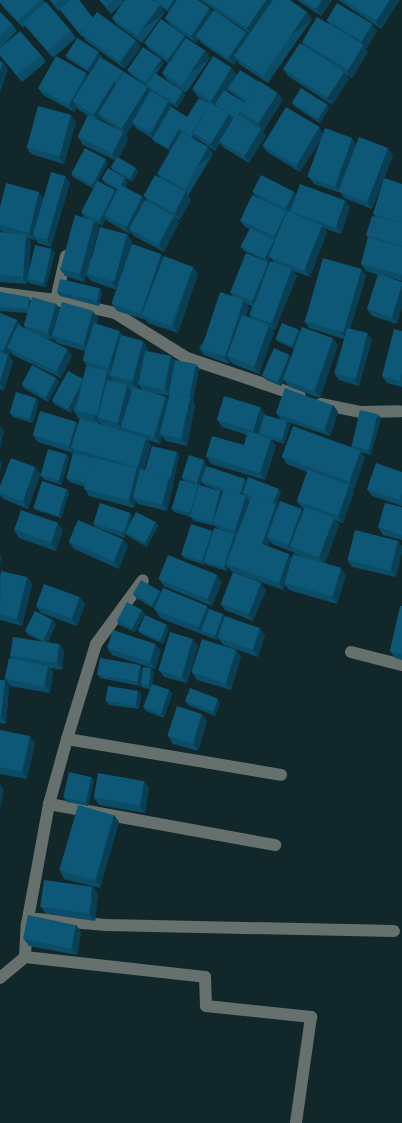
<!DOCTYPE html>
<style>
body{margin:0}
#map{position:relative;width:402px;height:1123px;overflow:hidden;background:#11272a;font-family:"Titillium Web",sans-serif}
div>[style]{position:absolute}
.minor>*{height:12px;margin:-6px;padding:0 6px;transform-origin:6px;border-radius:6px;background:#66706d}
.wall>*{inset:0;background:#0b4c66}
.shaded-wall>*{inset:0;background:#093e53;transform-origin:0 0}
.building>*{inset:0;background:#0d5877;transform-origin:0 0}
span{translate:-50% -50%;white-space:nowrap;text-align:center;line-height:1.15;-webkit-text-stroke:4px #060e0f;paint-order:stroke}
</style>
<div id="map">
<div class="minor">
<div style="left:0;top:293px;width:56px;rotate:7.1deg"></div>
<div style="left:56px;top:300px;width:60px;rotate:12.4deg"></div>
<div style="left:115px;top:313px;width:85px;rotate:32deg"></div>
<div style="left:187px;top:358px;width:119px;rotate:18.6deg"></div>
<div style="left:57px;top:295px;width:40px;rotate:-77deg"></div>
<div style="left:321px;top:404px;width:41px;rotate:11.3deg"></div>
<div style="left:361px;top:412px;width:39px;rotate:-1deg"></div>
<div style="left:351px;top:652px;width:53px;rotate:14.3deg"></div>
<div style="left:67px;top:739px;width:99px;rotate:-73deg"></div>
<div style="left:96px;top:644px;width:79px;rotate:-53.7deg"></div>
<div style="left:49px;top:804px;width:230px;rotate:10.3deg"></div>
<div style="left:37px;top:919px;width:69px;rotate:5deg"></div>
<div style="left:106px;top:925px;width:288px;rotate:1.2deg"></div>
<div style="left:25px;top:957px;width:33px;rotate:-87deg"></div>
<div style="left:27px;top:924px;width:122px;rotate:-79.6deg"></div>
<div style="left:49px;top:804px;width:67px;rotate:-74.5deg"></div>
<div style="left:67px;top:739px;width:217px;rotate:9.5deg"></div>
<div style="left:0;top:978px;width:33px;rotate:-40deg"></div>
<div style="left:25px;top:957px;width:181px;rotate:6.3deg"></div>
<div style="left:205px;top:977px;width:29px;rotate:88deg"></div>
<div style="left:206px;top:1006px;width:106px;rotate:6deg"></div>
<div style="left:311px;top:1017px;width:107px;rotate:98.1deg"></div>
</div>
<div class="wall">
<div style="clip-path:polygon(0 0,43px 0,71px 31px,76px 38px,53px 58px,25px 26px,23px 28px,3px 7px,0 3px)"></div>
<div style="clip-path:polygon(50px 0,79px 0,93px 18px,141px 47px,125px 69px,86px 41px,83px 36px,82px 37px,60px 10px,58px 11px)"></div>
<div style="clip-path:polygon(99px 0,123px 0,124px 2px,125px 0,198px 0,212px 12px,246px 32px,249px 35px,250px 34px,200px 0,273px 0,307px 12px,312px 19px,268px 83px,239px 64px,237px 60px,234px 65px,201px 43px,199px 39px,196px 43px,170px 25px,165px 18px,169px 13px,161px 6px,165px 12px,142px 43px,117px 25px,112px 18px,123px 3px,111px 14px)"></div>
<div style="clip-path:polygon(297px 0,332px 0,321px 16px)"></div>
<div style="clip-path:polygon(338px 0,400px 0,381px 29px)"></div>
<div style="clip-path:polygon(0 12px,12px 24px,17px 31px,3px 45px,41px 55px,46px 62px,22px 82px,0 56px)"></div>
<div style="clip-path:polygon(326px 20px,372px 24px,377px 31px,366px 49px,364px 48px,368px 52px,352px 78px,346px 74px,349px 79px,332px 105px,288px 76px,283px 69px,304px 46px,302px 42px,329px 24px)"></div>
<div style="clip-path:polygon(186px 38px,205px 51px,210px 58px,186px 93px,167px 80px,162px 73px,168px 63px,149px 49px,144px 42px)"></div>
<div style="clip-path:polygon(evenodd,65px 55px,102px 56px,101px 58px,123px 71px,124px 72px,147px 87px,147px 86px,130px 74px,127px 70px,161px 59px,164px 63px,156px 74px,185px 95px,177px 108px,169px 102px,173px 108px,187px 117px,210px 104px,197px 96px,192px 89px,236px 74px,283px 100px,263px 131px,261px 130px,266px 136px,249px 163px,224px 148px,220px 143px,215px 151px,196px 138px,195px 140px,208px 147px,213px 154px,188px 196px,191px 200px,180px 220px,175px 218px,179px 223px,164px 252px,134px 236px,131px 232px,130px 234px,109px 222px,106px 219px,102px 226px,96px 222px,99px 227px,91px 258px,127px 234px,132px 242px,117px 289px,163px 258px,193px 267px,198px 274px,178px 333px,148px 323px,146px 320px,117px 311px,112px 304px,117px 290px,91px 281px,86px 275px,84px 282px,65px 276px,60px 269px,88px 218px,84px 217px,82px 213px,94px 189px,73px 177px,71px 173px,108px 163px,98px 181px,115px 190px,116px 191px,117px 190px,105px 183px,102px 179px,128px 182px,125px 187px,148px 202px,144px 196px,160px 178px,157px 173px,170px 151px,155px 142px,152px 138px,137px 129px,133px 124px,126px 135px,125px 134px,128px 139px,119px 158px,136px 168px,138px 172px,132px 182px,113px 170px,111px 167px,115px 160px,83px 145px,78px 137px,88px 116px,78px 109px,77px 107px,74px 112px,43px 95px,38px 88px,89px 75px,90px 73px,68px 59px,65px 55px,228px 90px,230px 92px,246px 103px,245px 103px,227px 92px,228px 90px,65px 55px,101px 118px,103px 120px,116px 128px,99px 120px,101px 118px)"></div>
<div style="clip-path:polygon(292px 103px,327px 104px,329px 108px,320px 123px,295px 107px)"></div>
<div style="clip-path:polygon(71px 115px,76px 122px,64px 164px,31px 154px,26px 147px)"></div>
<div style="clip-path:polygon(319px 127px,323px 134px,393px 155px,372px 209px,344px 198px,341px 193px,314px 184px,309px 177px,323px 136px,300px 172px,267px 152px,262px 145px)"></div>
<div style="clip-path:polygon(65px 176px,70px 183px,51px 247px,38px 243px,34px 238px,34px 240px,28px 238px,31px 242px,29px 269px,55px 253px,46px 287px,29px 283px,28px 281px,27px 284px,0 282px,0 232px,8px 233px,1px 231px,0 230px,0 207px,44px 199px)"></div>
<div style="clip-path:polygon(402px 184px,402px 281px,387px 277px,397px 324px,372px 316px,367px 309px,378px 275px,366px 271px,361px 264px,368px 238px,366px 235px,375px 216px,373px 214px)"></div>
<div style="clip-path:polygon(evenodd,253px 192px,294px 192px,296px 195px,350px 207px,341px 234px,324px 228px,327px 232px,310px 277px,293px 271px,297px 276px,275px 330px,272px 329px,274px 332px,259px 374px,233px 364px,230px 361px,229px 364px,204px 355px,199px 348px,233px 297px,230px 292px,269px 264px,274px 262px,270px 257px,271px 256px,268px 262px,244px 251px,241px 247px,250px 229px,245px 227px,240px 220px,273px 205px,255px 196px,253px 192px,246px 304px,252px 306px,249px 315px,251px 318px,245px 316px,249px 308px,246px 304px)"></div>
<div style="clip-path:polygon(361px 269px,366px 276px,350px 329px,367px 333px,372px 340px,359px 386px,339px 380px,334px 373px,344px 339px,309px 328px,304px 321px)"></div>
<div style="clip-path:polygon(evenodd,0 292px,31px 300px,56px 304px,60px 309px,98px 318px,97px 324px,122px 335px,148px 348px,147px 351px,171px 356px,175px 362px,199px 368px,193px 401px,195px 405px,187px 446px,166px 441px,162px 436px,160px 444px,148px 440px,151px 445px,144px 470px,145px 471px,177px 452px,179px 456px,167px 511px,138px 504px,136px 501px,134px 508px,89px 496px,85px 489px,85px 487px,69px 482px,67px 478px,73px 453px,38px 442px,33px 435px,78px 425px,102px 425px,100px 422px,99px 424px,78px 418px,73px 410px,75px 405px,71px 413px,54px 404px,52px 400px,83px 379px,87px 366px,83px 360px,85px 351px,57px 343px,54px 338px,53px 340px,44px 338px,67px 349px,72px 356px,61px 378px,13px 355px,11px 352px,9px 356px,13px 362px,4px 390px,0 389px,0 313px,17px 320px,22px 327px,26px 329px,24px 326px,28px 313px,0 311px,0 292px,140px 376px,138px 384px,142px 390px,137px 388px,140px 376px,0 292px,154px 393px,169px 396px,169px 400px,166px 397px,154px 393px)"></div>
<div style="clip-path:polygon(57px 292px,102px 292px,99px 306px,60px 296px)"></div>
<div style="clip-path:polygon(299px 330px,300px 332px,338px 345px,320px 398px,289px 387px,284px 380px,286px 375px,281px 386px,266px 380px,263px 376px,292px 358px,295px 349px,278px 342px,275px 338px)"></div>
<div style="clip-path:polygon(402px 331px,402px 387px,387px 383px,382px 376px)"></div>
<div style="clip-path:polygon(56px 378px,59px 382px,48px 402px,25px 389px,22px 385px)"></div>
<div style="clip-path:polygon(36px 398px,39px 402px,33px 423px,13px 417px,10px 413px)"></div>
<div style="clip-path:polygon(333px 405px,338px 412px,330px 436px,288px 422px,290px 425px,284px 444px,272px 440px,276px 446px,265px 480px,211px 464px,206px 456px,244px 445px,247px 435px,222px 427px,217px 420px,260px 407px,265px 415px,281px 420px,276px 413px)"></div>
<div style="clip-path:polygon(evenodd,381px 418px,371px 455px,361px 452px,365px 458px,354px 489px,351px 488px,354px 492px,343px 523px,335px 520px,339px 525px,325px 563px,346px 575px,337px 604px,289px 590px,285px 585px,283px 590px,231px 571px,228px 567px,227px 571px,207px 565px,206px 563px,205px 565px,184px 558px,181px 554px,212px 531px,213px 532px,218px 529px,215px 526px,194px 521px,191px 517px,192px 512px,191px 517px,174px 512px,171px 508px,184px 481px,182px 478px,206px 464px,200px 485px,223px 494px,223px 492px,204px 485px,201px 481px,247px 481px,281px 492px,277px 505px,278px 507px,303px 511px,304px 509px,302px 508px,297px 501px,307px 472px,287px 464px,282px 457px,352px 448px,351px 446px,381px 418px,270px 541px,272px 544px,293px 552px,293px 551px,295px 554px,306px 558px,292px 557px,268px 546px,270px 541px)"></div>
<div style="clip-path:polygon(66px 454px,69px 458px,61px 485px,43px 479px,40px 475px,28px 509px,3px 499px,0 495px,0 486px,35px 467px,40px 474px)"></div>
<div style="clip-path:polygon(402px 472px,402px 506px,372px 496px,367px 489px)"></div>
<div style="clip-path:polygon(67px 489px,69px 493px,61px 518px,36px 510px,33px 507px)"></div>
<div style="clip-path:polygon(402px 507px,402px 540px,383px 535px,378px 527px)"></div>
<div style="clip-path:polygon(130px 513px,132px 517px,130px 524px,156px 522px,158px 526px,147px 547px,128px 536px,126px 534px,125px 538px,95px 527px,93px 523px)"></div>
<div style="clip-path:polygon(14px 530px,63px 530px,56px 551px,19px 538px)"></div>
<div style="clip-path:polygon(398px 541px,402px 546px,402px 552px,396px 577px,352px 567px,347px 560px)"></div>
<div style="clip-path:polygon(69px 542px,128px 546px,119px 569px,74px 549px)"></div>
<div style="clip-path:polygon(0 573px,27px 577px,32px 584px,22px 626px,0 620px)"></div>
<div style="clip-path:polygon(159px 579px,222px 582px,212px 606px,164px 586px)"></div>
<div style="clip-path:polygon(261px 583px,266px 590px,253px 621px,225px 610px,220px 603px)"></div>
<div style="clip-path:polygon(161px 593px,209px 609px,223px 614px,225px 617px,265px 635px,258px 657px,223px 645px,218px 638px,219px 634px,217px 640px,160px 618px,155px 610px,155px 609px,136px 598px,133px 594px)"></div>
<div style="clip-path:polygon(85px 604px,77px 626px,41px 613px,36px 606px)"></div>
<div style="clip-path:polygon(402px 606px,402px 660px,395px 658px,390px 651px)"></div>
<div style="clip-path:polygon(142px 610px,145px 614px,135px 632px,119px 625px,117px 621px)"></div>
<div style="clip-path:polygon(56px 624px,48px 642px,59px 644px,64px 651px,62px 670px,50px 668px,53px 673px,50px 693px,10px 686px,5px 679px,12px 659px,10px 656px,42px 641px,28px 635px,25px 631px)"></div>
<div style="clip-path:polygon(169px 629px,163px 644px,141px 634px,138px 630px)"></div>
<div style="clip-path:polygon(198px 646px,187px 683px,164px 677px,159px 670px)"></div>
<div style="clip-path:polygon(107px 648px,161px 651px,155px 669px,112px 655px)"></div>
<div style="clip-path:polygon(236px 650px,241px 657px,231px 690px,197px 680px,192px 673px)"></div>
<div style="clip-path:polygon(140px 665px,142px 669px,140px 686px,100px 678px,98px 675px)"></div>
<div style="clip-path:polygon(154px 672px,152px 684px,169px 690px,172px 694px,164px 718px,146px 711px,143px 707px,150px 689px,143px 688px,140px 684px)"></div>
<div style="clip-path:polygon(0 680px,5px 680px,9px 687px,6px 724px,0 723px)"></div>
<div style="clip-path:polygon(138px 691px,141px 694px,139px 709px,109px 705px,106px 701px)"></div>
<div style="clip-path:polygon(185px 701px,220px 703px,215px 716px,188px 705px)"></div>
<div style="clip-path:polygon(202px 714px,207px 721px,198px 751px,173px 744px,168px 736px)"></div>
<div style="clip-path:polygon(0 730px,35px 743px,27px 779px,0 774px)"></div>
<div style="clip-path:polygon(91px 777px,94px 781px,88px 806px,67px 802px,64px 798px)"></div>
<div style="clip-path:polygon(149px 788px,145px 813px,99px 805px,94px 798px)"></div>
<div style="clip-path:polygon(114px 815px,119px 822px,100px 888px,64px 879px,60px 871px)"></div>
<div style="clip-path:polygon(98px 894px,95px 921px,46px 914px,41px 907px)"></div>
<div style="clip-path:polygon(76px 925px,81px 932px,77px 955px,29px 946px,24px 939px)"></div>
</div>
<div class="shaded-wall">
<div style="clip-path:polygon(174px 0,179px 0,170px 13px,167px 10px)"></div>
<div style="clip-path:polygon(266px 0,273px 0,274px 3px,252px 35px,247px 28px)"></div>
<div style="clip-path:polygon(322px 0,332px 0,321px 16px,316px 9px)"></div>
<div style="clip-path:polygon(390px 0,400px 0,381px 29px,376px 21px)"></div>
<div style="left:160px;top:5px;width:9px;height:39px;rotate:54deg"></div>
<div style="clip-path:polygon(210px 8px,215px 15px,196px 36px,199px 39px,196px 43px,191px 36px)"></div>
<div style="left:307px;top:12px;width:9px;height:78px;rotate:54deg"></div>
<div style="clip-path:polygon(372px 24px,377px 31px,366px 49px,361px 42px)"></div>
<div style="clip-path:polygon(246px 32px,251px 39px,234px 56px,237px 60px,234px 65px,229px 58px)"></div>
<div style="clip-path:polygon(185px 36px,190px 44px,172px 66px,167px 59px)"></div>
<div style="clip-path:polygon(136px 40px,141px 47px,125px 69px,120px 62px)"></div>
<div style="clip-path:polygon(363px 45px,368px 52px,352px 78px,347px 71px)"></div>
<div style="left:205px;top:51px;width:9px;height:42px;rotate:54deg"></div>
<div style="clip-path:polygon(99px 52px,102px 56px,91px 73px,88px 70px)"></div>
<div style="left:161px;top:59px;width:5px;height:28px;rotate:53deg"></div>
<div style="clip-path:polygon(3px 62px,8px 69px,0 94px,0 71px)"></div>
<div style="clip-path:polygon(232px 68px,237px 75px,227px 88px,228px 90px,216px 108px,211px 101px)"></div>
<div style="clip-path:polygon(344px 72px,349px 79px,332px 105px,327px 98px)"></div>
<div style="clip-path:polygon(87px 73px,92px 80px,73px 102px,77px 107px,74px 112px,69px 105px)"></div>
<div style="clip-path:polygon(114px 81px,119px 88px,98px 113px,101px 118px,99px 122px,94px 115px)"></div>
<div style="clip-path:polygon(148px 87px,153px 94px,132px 122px,133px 124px,126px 135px,121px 128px)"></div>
<div style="clip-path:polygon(183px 91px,185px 95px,177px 108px,175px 104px)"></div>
<div style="clip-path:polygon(278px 93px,283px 100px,263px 131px,258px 124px)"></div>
<div style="clip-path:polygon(168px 101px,173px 109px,155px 140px,150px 133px)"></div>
<div style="clip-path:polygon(327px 104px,329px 108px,320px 123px,317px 119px)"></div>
<div style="clip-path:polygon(229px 114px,234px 121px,219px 141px,220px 143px,215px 151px,210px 144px)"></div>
<div style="clip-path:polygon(71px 115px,76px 122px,64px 164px,59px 157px)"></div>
<div style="clip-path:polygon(319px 127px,324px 135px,300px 172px,296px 165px)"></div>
<div style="clip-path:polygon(179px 129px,182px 133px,170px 152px,168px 148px)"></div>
<div style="clip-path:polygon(261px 129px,266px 136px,249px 163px,244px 156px)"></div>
<div style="clip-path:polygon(123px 132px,128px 139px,117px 161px,112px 154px)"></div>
<div style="clip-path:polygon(193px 134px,196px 138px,194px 141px,192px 137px)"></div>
<div style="clip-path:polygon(352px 138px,357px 145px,339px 191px,336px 186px)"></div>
<div style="left:208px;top:147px;width:9px;height:48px;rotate:54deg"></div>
<div style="clip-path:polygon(388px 148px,393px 155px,372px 209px,367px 202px)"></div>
<div style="clip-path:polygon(106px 159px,108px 163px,94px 189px,91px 185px)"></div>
<div style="clip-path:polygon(136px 168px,138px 172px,132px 182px,129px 178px)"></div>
<div style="clip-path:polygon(65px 176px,70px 183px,51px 247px,46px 239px)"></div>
<div style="clip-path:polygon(125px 178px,128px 182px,122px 192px,119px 188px)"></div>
<div style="clip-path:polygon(115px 190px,118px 194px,104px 215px,106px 219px,102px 226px,100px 222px)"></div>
<div style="clip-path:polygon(39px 192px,44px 199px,33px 236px,34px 238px,34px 240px,29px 233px)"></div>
<div style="clip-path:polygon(186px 192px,191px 200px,180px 220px,175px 213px)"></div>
<div style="clip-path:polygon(294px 192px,297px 196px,288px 213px,286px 209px)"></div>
<div style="clip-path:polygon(142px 196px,147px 203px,130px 229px,131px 232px,130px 234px,125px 227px)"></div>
<div style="clip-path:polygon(345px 200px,350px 207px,341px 234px,336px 227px)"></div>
<div style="clip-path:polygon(286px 211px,291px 218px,279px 243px,274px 236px)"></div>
<div style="clip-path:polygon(174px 216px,179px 223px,164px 252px,159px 245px)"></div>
<div style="clip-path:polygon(94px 220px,99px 227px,84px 282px,79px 275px)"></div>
<div style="clip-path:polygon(322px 225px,327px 232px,310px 277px,305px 270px)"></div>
<div style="clip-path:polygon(127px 234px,132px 242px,117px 290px,112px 283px)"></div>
<div style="clip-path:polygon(26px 235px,31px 242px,28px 280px,26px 279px,28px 281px,27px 284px,23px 277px)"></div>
<div style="clip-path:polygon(274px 240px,277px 244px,268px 262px,265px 258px)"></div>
<div style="clip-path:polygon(52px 249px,55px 253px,46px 287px,43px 284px)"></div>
<div style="clip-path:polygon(161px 254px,166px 261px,143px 315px,146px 320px,141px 313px)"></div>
<div style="clip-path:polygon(268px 262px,273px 270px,256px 308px,251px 301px)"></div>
<div style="clip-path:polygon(193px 267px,198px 274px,178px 333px,173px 326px)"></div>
<div style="clip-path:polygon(292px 269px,297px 276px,275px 330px,270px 323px)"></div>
<div style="clip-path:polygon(361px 269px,366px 276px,347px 340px,342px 333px)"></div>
<div style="clip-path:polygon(402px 286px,402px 308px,397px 324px,392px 317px)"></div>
<div style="clip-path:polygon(100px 288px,102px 292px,99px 306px,97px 302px)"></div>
<div style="clip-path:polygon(29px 297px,31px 301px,30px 313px,28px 309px)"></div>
<div style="clip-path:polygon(244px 300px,249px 308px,231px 358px,228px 357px,230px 361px,229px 364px,224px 357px)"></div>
<div style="clip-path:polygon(56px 304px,61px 311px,52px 336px,54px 338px,53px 340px,48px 333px)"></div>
<div style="clip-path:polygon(93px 311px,98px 318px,89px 352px,84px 345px)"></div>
<div style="clip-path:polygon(17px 320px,22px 327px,8px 348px,11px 352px,9px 356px,13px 362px,4px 390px,0 384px,0 381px,7px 357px,3px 351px)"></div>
<div style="clip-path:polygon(269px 325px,274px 332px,259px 374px,254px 367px)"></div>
<div style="clip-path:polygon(299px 330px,302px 334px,295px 349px,292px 346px)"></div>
<div style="clip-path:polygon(120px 331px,125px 338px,113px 375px,108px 368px)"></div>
<div style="clip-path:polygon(367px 333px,372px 340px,359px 386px,354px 379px)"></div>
<div style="clip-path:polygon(333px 338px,338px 345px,320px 398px,315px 391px)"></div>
<div style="clip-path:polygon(143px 341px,148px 348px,136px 389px,131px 382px)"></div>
<div style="clip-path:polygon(67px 349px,72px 356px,61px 378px,56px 371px)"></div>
<div style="clip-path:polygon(290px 355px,292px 359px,281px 386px,278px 382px)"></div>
<div style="clip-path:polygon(171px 356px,176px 363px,169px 393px,170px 394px,170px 396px,165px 389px)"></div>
<div style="clip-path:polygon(196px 364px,199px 368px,193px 401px,190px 397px)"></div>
<div style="clip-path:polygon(107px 371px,112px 380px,100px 419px,97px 418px,100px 422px,99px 424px,94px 417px)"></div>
<div style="clip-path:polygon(56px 378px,59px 382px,48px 402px,46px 398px)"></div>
<div style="clip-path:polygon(84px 380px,87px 383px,71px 413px,68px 409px)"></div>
<div style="clip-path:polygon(127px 385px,132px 392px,121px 427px,123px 428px,122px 430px,117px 423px)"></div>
<div style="clip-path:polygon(166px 397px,171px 404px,161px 434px,162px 436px,160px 444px,155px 437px)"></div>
<div style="clip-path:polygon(36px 398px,39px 402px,33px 423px,30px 419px)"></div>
<div style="clip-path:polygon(190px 398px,195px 405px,187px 446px,182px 439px)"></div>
<div style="clip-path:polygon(333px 405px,338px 412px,330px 436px,325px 429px)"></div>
<div style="clip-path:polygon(260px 407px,265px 414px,258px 438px,253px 431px)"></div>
<div style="clip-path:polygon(378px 414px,381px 418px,371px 455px,368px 451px)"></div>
<div style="clip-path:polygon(287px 421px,290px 425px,284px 444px,282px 440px)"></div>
<div style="clip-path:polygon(76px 422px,81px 429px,72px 448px,74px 452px,74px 453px,69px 446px)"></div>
<div style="clip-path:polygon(0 426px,4px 431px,0 450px)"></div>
<div style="clip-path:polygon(146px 438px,151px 445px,143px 474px,138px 467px)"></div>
<div style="clip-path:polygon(271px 439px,276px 446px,265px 480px,260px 473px)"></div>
<div style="clip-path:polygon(360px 451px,365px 458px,354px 489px,349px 482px)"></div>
<div style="clip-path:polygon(177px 452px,179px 456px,173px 483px,170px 479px)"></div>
<div style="clip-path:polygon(66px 454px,69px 458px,61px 485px,58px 481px)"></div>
<div style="clip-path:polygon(0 460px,2px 463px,0 473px)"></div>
<div style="clip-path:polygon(204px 460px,206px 464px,199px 486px,197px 482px)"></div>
<div style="clip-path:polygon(35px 467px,40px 474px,28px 509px,23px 501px)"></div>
<div style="clip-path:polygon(137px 468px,142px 476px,133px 497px,136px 501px,134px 508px,129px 501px)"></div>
<div style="clip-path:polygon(169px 476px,174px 483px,167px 511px,162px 504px)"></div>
<div style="clip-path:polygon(245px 479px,248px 483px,243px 493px,244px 494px,243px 498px,240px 494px)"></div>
<div style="clip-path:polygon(198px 485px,200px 489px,191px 517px,188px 513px)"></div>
<div style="clip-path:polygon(349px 485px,354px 492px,343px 523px,338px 516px)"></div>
<div style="clip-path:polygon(67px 489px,69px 493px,61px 518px,58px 514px)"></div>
<div style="clip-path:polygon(279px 489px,281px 492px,277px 505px,281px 511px,267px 537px,270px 541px,266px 551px,262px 544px,273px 504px)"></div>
<div style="clip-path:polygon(220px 491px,223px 495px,213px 523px,215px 526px,213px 523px)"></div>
<div style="clip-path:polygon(246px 496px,251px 503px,240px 537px,235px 530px)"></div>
<div style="clip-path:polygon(302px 509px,307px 516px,290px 546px,293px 552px,288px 545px)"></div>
<div style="clip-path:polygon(130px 513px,132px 517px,127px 533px,125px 532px,126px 534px,125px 538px,122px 534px)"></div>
<div style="clip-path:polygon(334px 518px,339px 525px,324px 564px,319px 557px)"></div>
<div style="clip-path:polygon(156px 522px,158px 526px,147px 547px,145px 543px)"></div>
<div style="clip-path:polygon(58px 523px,63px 530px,56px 551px,51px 544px)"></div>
<div style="clip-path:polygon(212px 531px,215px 535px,204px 562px,206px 563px,205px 565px,202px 561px)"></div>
<div style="clip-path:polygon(234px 534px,236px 538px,226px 564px,228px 567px,227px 571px,224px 567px)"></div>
<div style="clip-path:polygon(123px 539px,128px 546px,119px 569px,114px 562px)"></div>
<div style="clip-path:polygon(398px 541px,402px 546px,402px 552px,396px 577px,391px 570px)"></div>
<div style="clip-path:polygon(0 554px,2px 557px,0 564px)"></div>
<div style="clip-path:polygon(289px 554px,294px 561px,284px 583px,285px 585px,283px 590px,279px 583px)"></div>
<div style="clip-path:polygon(341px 568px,346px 575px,337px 604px,332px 597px)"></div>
<div style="clip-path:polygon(217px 575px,222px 582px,212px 606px,207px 599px)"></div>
<div style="clip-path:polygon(27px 577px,32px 584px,22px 626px,17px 619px)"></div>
<div style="clip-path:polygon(261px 583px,266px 590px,253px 621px,248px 614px)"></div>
<div style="clip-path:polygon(160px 591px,163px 595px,155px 609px,152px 606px)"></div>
<div style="clip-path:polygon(80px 597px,85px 604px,77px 626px,72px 619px)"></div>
<div style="clip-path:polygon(207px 606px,212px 613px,201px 631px,198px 628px)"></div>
<div style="clip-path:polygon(142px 610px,145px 614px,135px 632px,132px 629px)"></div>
<div style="clip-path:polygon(223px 614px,226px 618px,217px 640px,214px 636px)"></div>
<div style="clip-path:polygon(53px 620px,56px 624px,47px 643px,44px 640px)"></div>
<div style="clip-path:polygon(167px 625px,169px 629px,163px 644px,160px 640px)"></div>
<div style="clip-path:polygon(260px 628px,265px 635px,258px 657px,253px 650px)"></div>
<div style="clip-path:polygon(193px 639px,198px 646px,187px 683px,182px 676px)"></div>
<div style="clip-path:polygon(59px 644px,64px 651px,62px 670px,57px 663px)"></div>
<div style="clip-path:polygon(156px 644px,161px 651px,155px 669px,150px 662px)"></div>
<div style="clip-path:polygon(236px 650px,241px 657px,231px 690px,226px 683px)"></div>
<div style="clip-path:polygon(140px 665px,142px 669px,140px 686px,137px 682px)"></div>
<div style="clip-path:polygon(48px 666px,53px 673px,50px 693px,45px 686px)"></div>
<div style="clip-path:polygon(151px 668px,154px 672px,151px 689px,149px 685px)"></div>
<div style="clip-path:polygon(5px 680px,9px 687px,6px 724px,1px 716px)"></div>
<div style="clip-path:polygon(169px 690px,172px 694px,164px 718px,161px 714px)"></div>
<div style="clip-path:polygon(138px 691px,141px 694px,139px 709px,136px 706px)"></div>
<div style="clip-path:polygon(218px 699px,220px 703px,215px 716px,213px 712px)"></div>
<div style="clip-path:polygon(202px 714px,207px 721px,198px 751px,194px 744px)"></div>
<div style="clip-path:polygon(30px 736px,35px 743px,27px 779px,22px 772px)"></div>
<div style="clip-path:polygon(91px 777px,94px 781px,88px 806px,86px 802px)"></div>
<div style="clip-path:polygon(144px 781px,149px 788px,145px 813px,140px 806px)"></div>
<div style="clip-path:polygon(0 784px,4px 790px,0 810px)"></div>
<div style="clip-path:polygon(114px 815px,119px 822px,100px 888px,96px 881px)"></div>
<div style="clip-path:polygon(93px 887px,98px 894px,95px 921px,90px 914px)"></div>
<div style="clip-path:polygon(76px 925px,81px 932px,77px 955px,72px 948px)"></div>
</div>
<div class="building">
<div style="clip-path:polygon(0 0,40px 0,18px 21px,0 2px)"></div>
<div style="clip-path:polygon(50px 0,59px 0,53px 4px)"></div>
<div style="clip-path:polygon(71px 0,79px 0,93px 18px,85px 28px,79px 33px,60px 9px)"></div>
<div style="clip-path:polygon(100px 0,113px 0,106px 6px)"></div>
<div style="clip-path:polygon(125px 0,152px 0,160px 5px,137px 36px,112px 18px)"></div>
<div style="clip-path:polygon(155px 0,174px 0,167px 10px)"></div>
<div style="clip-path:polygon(177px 0,198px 0,210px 8px,191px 36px,165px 18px)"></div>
<div style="clip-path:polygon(205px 0,266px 0,247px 28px)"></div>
<div style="clip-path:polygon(273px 0,290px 0,307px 12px,263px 76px,234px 56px)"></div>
<div style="clip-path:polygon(303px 0,322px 0,316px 9px)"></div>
<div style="clip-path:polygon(343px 0,390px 0,376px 21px)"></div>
<div style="left:46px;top:2px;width:38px;height:31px;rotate:49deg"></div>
<div style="left:337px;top:3px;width:41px;height:20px;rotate:31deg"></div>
<div style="left:214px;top:10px;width:39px;height:32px;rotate:35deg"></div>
<div style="clip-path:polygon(0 12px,12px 24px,0 36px)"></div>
<div style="left:97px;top:12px;width:48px;height:27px;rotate:36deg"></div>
<div style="left:317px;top:17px;width:54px;height:29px;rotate:31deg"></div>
<div style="left:161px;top:19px;width:29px;height:29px;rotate:35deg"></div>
<div style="clip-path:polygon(20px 31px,41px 55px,17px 75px,0 55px,0 48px)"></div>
<div style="left:77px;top:38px;width:26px;height:21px;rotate:32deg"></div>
<div style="left:186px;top:38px;width:23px;height:42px;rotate:34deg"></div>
<div style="left:300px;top:43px;width:53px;height:31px;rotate:33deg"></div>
<div style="left:143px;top:47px;width:22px;height:28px;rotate:34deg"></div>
<div style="left:56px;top:56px;width:35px;height:37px;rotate:29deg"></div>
<div style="left:213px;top:56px;width:22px;height:39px;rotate:32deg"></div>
<div style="left:100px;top:57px;width:27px;height:13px;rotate:31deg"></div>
<div style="clip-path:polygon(0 61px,3px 62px,0 71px)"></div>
<div style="left:93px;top:68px;width:25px;height:39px;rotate:32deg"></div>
<div style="left:240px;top:70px;width:22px;height:22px;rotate:32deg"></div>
<div style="left:124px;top:72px;width:28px;height:49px;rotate:32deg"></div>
<div style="left:155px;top:73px;width:33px;height:15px;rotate:33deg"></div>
<div style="left:259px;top:81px;width:22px;height:36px;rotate:32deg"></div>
<div style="left:301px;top:88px;width:31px;height:17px;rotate:32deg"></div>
<div style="clip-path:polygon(224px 90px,245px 103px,238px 115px,236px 114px,234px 117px,215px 104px)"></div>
<div style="left:150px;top:91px;width:21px;height:36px;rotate:29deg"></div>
<div style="clip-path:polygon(199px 98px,210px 104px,192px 132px,193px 134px,192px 137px,179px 129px,168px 148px,152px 139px,171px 107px,187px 117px)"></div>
<div style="left:211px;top:103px;width:21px;height:35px;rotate:31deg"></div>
<div style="left:38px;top:106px;width:34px;height:43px;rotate:15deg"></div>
<div style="left:286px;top:107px;width:39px;height:45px;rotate:31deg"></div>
<div style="left:236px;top:114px;width:29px;height:32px;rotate:31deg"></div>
<div style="left:88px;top:115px;width:39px;height:24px;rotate:26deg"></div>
<div style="left:325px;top:128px;width:29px;height:52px;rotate:20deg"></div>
<div style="left:181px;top:132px;width:31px;height:48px;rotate:29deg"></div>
<div style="left:359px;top:137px;width:31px;height:58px;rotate:21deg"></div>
<div style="left:85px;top:148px;width:24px;height:29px;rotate:28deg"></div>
<div style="left:117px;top:157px;width:22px;height:12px;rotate:30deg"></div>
<div style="left:108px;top:168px;width:20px;height:13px;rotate:30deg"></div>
<div style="left:51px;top:172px;width:15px;height:66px;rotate:16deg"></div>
<div style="left:155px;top:175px;width:35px;height:24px;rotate:29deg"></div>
<div style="left:261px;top:175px;width:37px;height:19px;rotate:27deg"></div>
<div style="clip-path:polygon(384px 178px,402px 184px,402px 223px,373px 214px)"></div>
<div style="left:97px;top:181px;width:20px;height:35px;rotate:27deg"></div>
<div style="clip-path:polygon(6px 183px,39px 192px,29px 233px,0 225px,0 207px)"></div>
<div style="left:300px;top:184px;width:48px;height:29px;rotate:20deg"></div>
<div style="left:120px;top:185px;width:25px;height:34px;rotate:27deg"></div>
<div style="left:252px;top:195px;width:38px;height:28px;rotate:25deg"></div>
<div style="left:145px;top:200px;width:33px;height:33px;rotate:29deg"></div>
<div style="left:287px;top:211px;width:38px;height:49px;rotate:22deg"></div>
<div style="left:75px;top:215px;width:20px;height:56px;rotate:15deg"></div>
<div style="clip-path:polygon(372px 216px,402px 223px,402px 246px,366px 235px)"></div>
<div style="left:100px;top:227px;width:28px;height:49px;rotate:15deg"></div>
<div style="left:250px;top:228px;width:27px;height:21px;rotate:27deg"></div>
<div style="clip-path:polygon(0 232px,26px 235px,23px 277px,0 275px)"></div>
<div style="clip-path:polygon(368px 237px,402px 247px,402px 275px,361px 264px)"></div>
<div style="left:132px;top:244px;width:31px;height:63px;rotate:19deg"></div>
<div style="left:35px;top:245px;width:17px;height:35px;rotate:13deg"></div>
<div style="left:246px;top:253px;width:24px;height:42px;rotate:22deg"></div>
<div style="left:164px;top:256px;width:31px;height:63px;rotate:21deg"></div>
<div style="left:323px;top:258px;width:40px;height:66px;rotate:16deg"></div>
<div style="left:270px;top:261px;width:23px;height:58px;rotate:20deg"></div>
<div style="clip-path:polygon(378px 274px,402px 282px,402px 286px,392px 317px,367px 309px)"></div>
<div style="left:60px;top:279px;width:41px;height:13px;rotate:13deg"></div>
<div style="clip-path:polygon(0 292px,29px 297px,28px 309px,0 307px)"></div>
<div style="left:220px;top:292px;width:25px;height:60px;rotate:18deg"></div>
<div style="left:32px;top:297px;width:25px;height:30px;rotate:16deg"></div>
<div style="left:62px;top:302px;width:32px;height:35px;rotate:16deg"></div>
<div style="clip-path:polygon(0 313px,17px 320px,3px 351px,0 349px)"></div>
<div style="left:242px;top:315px;width:29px;height:44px;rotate:20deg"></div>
<div style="left:94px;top:323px;width:27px;height:39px;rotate:17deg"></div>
<div style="left:282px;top:323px;width:18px;height:17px;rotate:22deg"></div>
<div style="left:18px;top:325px;width:55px;height:25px;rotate:26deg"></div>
<div style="left:302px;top:327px;width:33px;height:56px;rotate:20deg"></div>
<div style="left:347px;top:328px;width:21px;height:47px;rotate:14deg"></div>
<div style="clip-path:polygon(394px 329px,402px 331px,402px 374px,400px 381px,382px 376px)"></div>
<div style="left:121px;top:335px;width:23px;height:42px;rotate:15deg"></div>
<div style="left:274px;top:348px;width:17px;height:30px;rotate:24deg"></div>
<div style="left:145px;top:351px;width:26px;height:34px;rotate:11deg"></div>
<div style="clip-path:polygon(0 352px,8px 355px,0 381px)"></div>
<div style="left:175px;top:360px;width:21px;height:34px;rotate:11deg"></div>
<div style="left:32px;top:365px;width:27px;height:22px;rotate:28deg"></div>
<div style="left:86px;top:366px;width:22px;height:46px;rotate:13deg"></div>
<div style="clip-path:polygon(68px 371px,83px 379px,80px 386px,68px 409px,52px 400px)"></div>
<div style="left:107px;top:380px;width:21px;height:39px;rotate:14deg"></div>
<div style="left:133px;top:387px;width:34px;height:42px;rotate:17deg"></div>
<div style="left:285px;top:388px;width:51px;height:27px;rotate:20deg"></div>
<div style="left:16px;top:392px;width:21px;height:22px;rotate:17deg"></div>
<div style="left:170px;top:393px;width:21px;height:42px;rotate:14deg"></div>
<div style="left:224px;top:396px;width:38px;height:25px;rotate:17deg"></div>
<div style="left:360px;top:410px;width:18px;height:37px;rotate:13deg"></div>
<div style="left:40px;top:411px;width:38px;height:25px;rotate:17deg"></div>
<div style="left:264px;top:415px;width:24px;height:19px;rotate:15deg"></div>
<div style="left:80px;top:418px;width:69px;height:31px;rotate:17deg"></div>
<div style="left:293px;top:426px;width:72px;height:33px;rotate:20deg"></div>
<div style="clip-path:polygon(248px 431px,271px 439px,260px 473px,206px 456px,212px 436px,244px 445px)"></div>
<div style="clip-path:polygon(152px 446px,177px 452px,170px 479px,169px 476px,145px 471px)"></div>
<div style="left:48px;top:449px;width:19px;height:27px;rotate:16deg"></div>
<div style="left:73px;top:453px;width:20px;height:26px;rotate:15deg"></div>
<div style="left:189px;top:455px;width:16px;height:24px;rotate:18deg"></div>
<div style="left:92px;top:457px;width:46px;height:33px;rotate:14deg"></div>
<div style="clip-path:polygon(11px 458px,35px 467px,23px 501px,0 493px,0 486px)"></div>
<div style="clip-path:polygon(376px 463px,402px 472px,402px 494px,400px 500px,367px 489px)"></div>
<div style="left:206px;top:466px;width:41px;height:16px;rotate:18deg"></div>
<div style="left:140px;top:469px;width:30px;height:29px;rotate:14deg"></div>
<div style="left:308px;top:470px;width:44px;height:33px;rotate:20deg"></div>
<div style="clip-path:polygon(248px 477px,279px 489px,273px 503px,252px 495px,251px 496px,243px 493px)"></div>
<div style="left:180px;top:480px;width:19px;height:29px;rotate:16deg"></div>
<div style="left:42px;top:481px;width:26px;height:28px;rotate:18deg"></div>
<div style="left:199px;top:485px;width:22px;height:33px;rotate:16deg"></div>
<div style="left:224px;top:489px;width:23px;height:36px;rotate:18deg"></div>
<div style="clip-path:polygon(252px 495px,276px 504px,262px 544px,289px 554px,279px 583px,226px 564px)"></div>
<div style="left:280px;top:501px;width:23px;height:38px;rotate:20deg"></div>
<div style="left:100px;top:503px;width:32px;height:21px;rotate:18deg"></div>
<div style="clip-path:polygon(385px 503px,402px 507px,402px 535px,378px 527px)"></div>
<div style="left:305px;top:507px;width:31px;height:42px;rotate:21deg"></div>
<div style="left:21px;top:510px;width:39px;height:21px;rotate:19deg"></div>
<div style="left:136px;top:512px;width:22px;height:23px;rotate:27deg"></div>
<div style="left:78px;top:520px;width:49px;height:24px;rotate:23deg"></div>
<div style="left:191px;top:524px;width:22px;height:32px;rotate:18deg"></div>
<div style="left:214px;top:528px;width:21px;height:35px;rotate:17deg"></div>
<div style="left:355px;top:530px;width:44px;height:31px;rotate:14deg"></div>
<div style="left:293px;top:554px;width:50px;height:30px;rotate:16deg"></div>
<div style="left:168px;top:555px;width:53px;height:26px;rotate:22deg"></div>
<div style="clip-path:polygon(1px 571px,27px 577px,17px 619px,0 614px)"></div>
<div style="left:233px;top:572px;width:30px;height:34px;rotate:21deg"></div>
<div style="left:141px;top:580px;width:22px;height:16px;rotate:30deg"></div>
<div style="left:44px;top:584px;width:38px;height:23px;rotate:20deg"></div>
<div style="left:163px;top:588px;width:48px;height:23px;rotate:22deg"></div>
<div style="left:127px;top:602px;width:17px;height:21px;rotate:28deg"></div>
<div style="clip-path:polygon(400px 606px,402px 606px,402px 654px,390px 651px)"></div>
<div style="left:209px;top:609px;width:15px;height:23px;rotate:20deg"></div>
<div style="left:35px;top:611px;width:20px;height:22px;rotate:27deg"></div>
<div style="left:145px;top:615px;width:24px;height:17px;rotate:24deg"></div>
<div style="left:225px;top:616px;width:37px;height:23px;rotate:19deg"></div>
<div style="left:113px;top:630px;width:45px;height:19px;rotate:18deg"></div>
<div style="left:170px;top:632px;width:24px;height:40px;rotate:17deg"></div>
<div style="left:13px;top:637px;width:47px;height:19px;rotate:9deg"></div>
<div style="left:202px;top:639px;width:36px;height:35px;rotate:18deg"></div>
<div style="left:9px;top:658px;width:40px;height:21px;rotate:12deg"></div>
<div style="left:100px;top:658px;width:41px;height:17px;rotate:10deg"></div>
<div style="left:143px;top:667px;width:8px;height:17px;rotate:7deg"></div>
<div style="clip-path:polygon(0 680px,5px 680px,1px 716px,0 716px)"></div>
<div style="left:152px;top:684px;width:18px;height:25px;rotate:19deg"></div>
<div style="left:108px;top:686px;width:30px;height:15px;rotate:9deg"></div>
<div style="left:190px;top:688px;width:30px;height:14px;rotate:21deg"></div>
<div style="left:177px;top:706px;width:26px;height:31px;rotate:18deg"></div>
<div style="clip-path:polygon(0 730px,30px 736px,22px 772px,0 767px)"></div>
<div style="left:69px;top:772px;width:23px;height:26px;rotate:13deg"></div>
<div style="left:98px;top:773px;width:47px;height:25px;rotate:10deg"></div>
<div style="left:78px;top:805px;width:37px;height:68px;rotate:16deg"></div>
<div style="left:44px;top:880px;width:49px;height:27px;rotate:8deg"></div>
<div style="left:28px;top:915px;width:49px;height:24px;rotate:12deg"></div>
</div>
</div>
